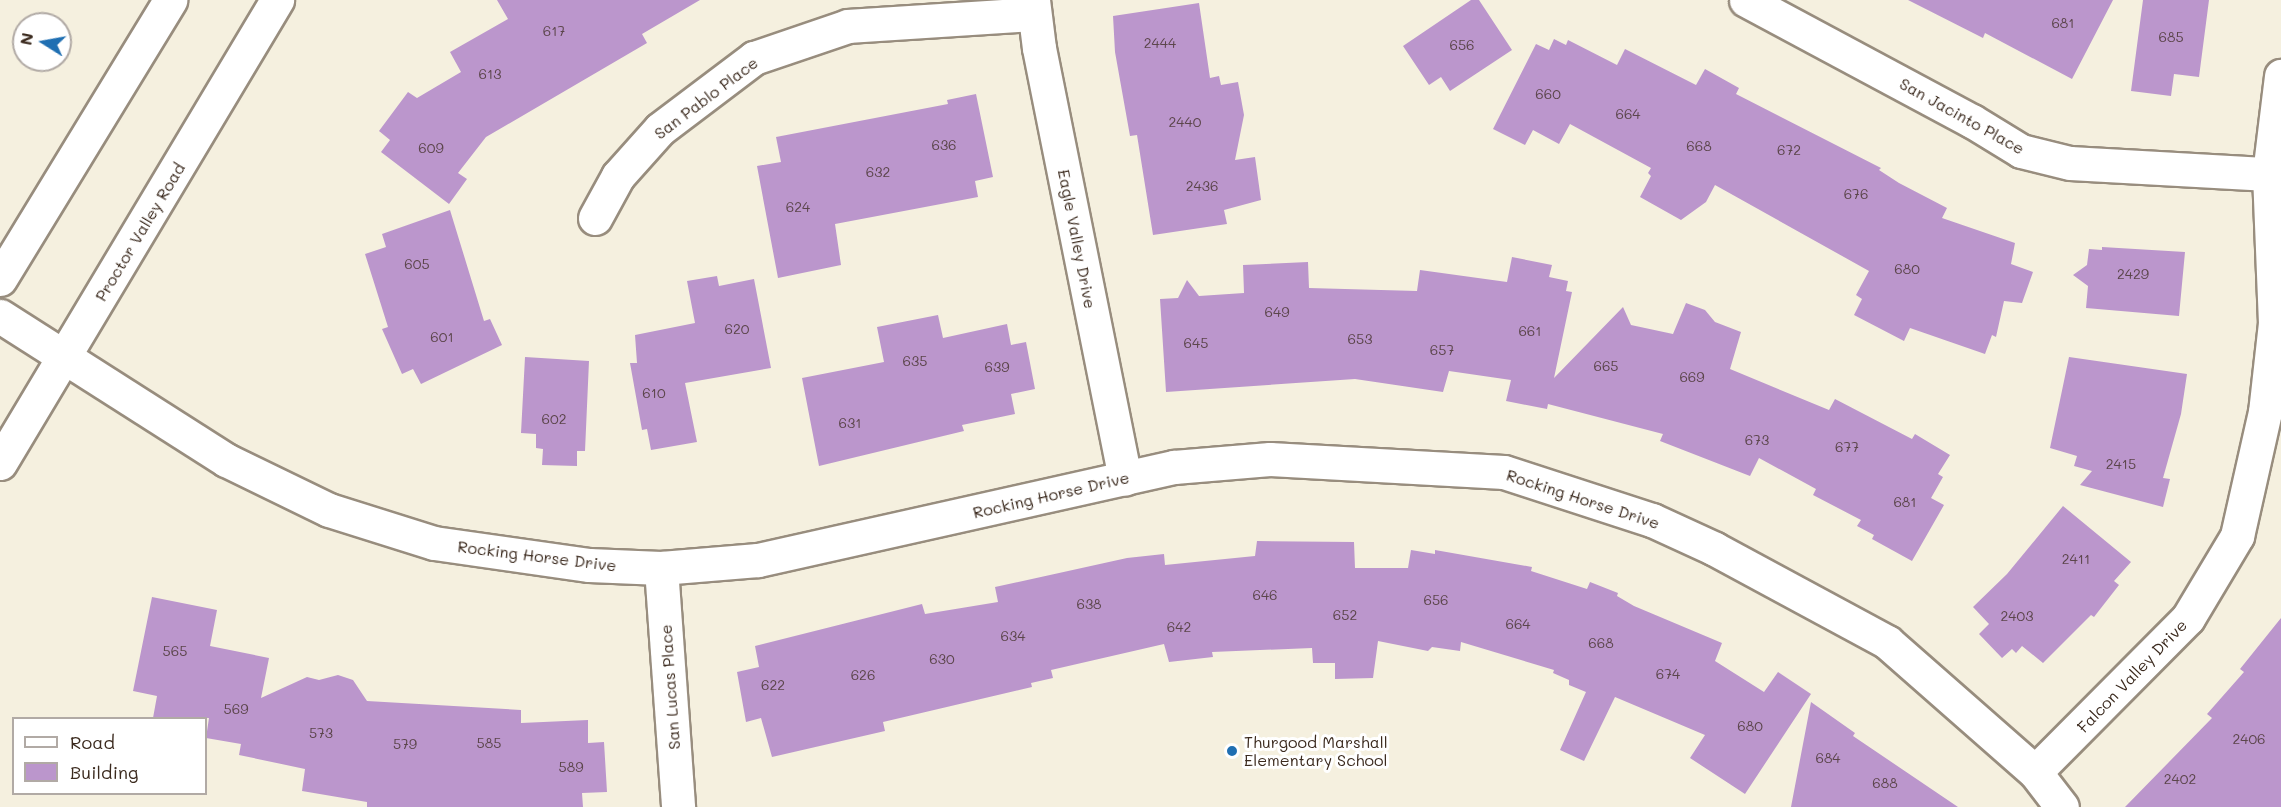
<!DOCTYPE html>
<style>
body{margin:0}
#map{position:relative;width:2281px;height:807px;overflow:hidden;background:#f5f0df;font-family:Mali,sans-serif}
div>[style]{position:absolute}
.building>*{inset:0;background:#bb96cc}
.roads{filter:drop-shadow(2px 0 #988d7e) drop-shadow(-2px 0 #988d7e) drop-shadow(0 2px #988d7e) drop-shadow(0 -2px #988d7e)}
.street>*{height:33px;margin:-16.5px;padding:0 16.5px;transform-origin:16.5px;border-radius:16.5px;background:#fff}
.secondary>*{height:33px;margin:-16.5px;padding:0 16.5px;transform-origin:16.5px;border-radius:16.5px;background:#fff}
.dots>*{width:16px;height:16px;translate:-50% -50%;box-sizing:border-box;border:3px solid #fff;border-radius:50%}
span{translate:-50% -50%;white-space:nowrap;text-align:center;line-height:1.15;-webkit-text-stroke:6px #fff;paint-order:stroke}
.number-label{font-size:14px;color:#5b454a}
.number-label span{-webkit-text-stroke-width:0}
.street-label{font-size:16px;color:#3b2a1e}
.poi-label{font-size:16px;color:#3b2a1e}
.left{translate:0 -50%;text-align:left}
.legend{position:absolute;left:12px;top:717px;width:195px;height:78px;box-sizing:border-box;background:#fff;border:2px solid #b1aaa5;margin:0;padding:8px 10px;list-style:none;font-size:18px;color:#3b2a1e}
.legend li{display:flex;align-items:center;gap:12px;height:30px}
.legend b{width:30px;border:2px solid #b1aaa5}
.north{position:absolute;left:12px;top:12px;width:60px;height:60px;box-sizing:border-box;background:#fff;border:2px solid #b1aaa5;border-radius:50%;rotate:281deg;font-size:16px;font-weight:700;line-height:24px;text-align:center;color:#3b2a1e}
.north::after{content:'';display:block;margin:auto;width:21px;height:27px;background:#1f6fb2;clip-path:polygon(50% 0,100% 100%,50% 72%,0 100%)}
</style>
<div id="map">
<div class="building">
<div style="clip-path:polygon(497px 0,700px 0,642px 34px,647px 43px,486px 137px,458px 173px,467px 179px,449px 204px,381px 152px,390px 140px,379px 131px,408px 92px,417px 98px,461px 72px,450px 52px,508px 19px)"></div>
<div style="clip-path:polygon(1471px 0,1479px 0,1512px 50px,1450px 91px,1441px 77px,1429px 85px,1403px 46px)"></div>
<div style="clip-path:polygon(1908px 0,2113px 0,2072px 79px,1985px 33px,1983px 38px)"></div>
<div style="clip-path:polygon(2143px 0,2209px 0,2199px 77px,2174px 74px,2171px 96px,2131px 91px)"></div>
<div style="clip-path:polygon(1199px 3px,1210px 78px,1219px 76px,1221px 85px,1238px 82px,1244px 115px,1235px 160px,1255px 157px,1261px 200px,1224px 210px,1227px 224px,1153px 235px,1137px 135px,1130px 136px,1115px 52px,1113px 16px)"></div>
<div style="clip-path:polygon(1554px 39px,1566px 45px,1568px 40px,1617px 65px,1625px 49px,1696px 85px,1705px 69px,1739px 88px,1736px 94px,1881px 168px,1879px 170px,1899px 183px,1947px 208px,1942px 218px,2015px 243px,2011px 264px,2033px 272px,2022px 303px,2004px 301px,1996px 337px,1992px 335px,1985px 354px,1910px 328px,1904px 341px,1854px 315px,1862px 299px,1856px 295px,1869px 271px,1715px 185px,1706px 202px,1681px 220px,1640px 197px,1651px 176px,1648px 173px,1651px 168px,1570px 124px,1559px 144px,1533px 130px,1525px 145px,1493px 129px,1536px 44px,1549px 50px)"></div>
<div style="clip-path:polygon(976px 94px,993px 177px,975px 181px,978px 197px,835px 224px,841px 265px,778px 278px,757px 166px,781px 162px,776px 137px,948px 104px,947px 100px)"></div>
<div style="clip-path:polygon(450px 210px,484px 321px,490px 319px,502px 345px,421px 384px,413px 369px,402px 374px,382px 329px,388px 327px,365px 254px,386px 247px,382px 234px)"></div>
<div style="clip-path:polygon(2102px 247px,2185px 252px,2179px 316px,2086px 308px,2088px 286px,2073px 275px,2087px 265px,2089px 249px,2102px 250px)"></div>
<div style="clip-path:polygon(1512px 257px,1552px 265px,1549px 277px,1568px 281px,1566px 291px,1572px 292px,1554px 378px,1623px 307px,1631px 325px,1673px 334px,1686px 303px,1705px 310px,1715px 322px,1741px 332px,1730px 369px,1829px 410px,1835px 399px,1912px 439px,1915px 434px,1950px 455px,1938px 474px,1943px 477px,1931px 498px,1944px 505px,1912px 561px,1872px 539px,1874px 535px,1857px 526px,1861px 520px,1813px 495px,1816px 489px,1759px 458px,1750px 476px,1660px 441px,1663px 434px,1548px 404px,1547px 409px,1506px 401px,1511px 380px,1449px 371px,1443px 392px,1355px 379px,1166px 392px,1160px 299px,1178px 298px,1187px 280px,1199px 296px,1244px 293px,1243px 265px,1308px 262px,1309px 288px,1417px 291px,1420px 270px,1507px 282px)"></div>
<div style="clip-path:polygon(717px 276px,719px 286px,754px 279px,771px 368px,685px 383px,697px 442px,651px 450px,647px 429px,642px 430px,630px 363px,637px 363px,635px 335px,695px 323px,687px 281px)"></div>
<div style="clip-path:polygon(938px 315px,943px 338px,1007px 324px,1011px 345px,1026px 342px,1035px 389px,1011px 394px,1015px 414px,962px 425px,964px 431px,819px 466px,802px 378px,884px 362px,877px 327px)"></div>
<div style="clip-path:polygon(525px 357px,589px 361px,585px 451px,577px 451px,577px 466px,542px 465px,543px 449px,536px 448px,536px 434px,521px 433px)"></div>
<div style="clip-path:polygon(2069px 357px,2187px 374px,2181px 414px,2163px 478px,2170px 479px,2163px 507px,2080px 485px,2092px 471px,2074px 466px,2077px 456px,2050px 448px)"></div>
<div style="clip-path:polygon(2063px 506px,2131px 562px,2114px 581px,2119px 585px,2094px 617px,2091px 615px,2043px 663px,2022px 646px,2016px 653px,2012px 649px,2002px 658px,1979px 634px,1989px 624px,1973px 607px,2007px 574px)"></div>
<div style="clip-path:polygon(1257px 541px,1354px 542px,1355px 568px,1408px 568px,1411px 550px,1435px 554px,1435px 550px,1532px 567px,1531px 571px,1587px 589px,1590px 582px,1618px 593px,1617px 596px,1634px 606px,1722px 643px,1715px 661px,1764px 692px,1778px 672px,1811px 694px,1745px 794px,1690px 758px,1705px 735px,1615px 697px,1584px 761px,1560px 750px,1586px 692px,1569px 685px,1569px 680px,1553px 673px,1554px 670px,1461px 642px,1460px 651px,1432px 647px,1428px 651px,1378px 641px,1373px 678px,1335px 679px,1335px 663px,1313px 663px,1312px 648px,1212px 652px,1213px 657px,1169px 662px,1164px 644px,1051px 670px,1053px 678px,1031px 683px,1032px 687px,883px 722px,885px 731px,772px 757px,761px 718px,746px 722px,737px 672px,759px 667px,755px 646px,922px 604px,925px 614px,998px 602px,995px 587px,1127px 558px,1164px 554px,1165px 565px,1255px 556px)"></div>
<div style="clip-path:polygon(152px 597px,217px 610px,210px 646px,269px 658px,261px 698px,307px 677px,319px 680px,338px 675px,353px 680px,367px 701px,521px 710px,521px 723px,588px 720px,588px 743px,604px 742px,607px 792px,582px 793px,583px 807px,367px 807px,367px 802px,302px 791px,305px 769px,239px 755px,241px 744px,206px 738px,209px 718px,153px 718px,157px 696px,133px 691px)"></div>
<div style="clip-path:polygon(2281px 618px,2281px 807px,2125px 807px,2212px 718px,2207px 714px,2244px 672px,2240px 669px)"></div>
<div style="clip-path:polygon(1811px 702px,1855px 733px,1853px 736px,1958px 807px,1791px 807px)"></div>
</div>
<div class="roads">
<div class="street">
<div style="left:1033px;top:0;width:48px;rotate:82.9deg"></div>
<div style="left:1039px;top:48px;width:439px;rotate:78.7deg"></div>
<div style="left:1746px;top:0;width:256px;rotate:28.2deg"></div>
<div style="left:1972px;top:121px;width:57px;rotate:31.5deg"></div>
<div style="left:2021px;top:151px;width:50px;rotate:13.8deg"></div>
<div style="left:2070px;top:163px;width:199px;rotate:3.2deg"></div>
<div style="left:595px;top:218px;width:48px;rotate:-61.3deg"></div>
<div style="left:618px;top:176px;width:63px;rotate:-48.2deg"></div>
<div style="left:660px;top:129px;width:118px;rotate:-37.1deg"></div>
<div style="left:754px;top:58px;width:99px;rotate:-18.8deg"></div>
<div style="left:848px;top:26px;width:184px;rotate:-3.7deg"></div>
<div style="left:0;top:316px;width:268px;rotate:32.5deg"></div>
<div style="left:226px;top:460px;width:114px;rotate:25.9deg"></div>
<div style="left:329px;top:510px;width:110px;rotate:17.4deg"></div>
<div style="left:434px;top:543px;width:157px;rotate:8.1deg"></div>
<div style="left:589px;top:565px;width:72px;rotate:2.4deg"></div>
<div style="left:661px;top:568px;width:97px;rotate:-4.7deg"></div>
<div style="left:758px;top:560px;width:426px;rotate:-12.6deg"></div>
<div style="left:1174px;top:467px;width:96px;rotate:-4.8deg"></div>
<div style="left:1270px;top:459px;width:234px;rotate:3.2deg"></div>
<div style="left:1504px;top:472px;width:156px;rotate:18deg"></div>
<div style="left:1652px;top:520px;width:69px;rotate:24.7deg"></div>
<div style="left:1715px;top:549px;width:196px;rotate:28.4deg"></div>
<div style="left:1887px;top:642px;width:197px;rotate:41.3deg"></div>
<div style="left:2035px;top:772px;width:44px;rotate:52.4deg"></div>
<div style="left:661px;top:568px;width:240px;rotate:85.9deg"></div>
<div style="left:2035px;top:772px;width:217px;rotate:-45.2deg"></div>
<div style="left:2188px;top:618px;width:96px;rotate:-59.1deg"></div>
<div style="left:2237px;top:536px;width:127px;rotate:-77.3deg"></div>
<div style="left:2265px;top:412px;width:90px;rotate:-83.6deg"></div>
<div style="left:2275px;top:323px;width:149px;rotate:-92.3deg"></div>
<div style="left:2269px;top:174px;width:99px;rotate:-83deg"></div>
</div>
<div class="secondary">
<div style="left:0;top:279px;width:327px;rotate:-58.6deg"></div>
<div style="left:0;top:463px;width:540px;rotate:-59.11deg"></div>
</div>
</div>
<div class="dots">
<div style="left:1232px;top:751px;background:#1f6fb2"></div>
</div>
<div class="number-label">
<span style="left:2063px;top:23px">681</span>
<span style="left:554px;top:31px">617</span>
<span style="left:2171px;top:37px">685</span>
<span style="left:1160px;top:43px">2444</span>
<span style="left:1462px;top:45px">656</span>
<span style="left:490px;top:74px">613</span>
<span style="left:1548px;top:94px">660</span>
<span style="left:1628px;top:114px">664</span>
<span style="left:1185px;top:122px">2440</span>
<span style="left:944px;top:145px">636</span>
<span style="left:1699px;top:146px">668</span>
<span style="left:431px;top:148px">609</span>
<span style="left:1789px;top:150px">672</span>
<span style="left:878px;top:172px">632</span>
<span style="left:1202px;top:186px">2436</span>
<span style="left:1856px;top:194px">676</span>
<span style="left:798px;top:207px">624</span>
<span style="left:417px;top:264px">605</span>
<span style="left:1907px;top:269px">680</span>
<span style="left:2133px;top:274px">2429</span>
<span style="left:1277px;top:312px">649</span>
<span style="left:737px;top:329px">620</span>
<span style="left:1530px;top:331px">661</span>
<span style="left:442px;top:337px">601</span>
<span style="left:1360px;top:339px">653</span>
<span style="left:1196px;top:343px">645</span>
<span style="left:1442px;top:350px">657</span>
<span style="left:915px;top:361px">635</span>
<span style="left:1606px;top:366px">665</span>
<span style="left:997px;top:367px">639</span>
<span style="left:1692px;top:377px">669</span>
<span style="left:654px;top:393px">610</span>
<span style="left:554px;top:419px">602</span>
<span style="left:850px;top:423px">631</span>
<span style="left:1757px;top:440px">673</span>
<span style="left:1847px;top:447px">677</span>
<span style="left:2121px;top:464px">2415</span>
<span style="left:1905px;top:502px">681</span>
<span style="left:2076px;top:559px">2411</span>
<span style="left:1265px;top:595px">646</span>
<span style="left:1436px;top:600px">656</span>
<span style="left:1089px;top:604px">638</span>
<span style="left:1345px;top:615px">652</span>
<span style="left:2017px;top:616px">2403</span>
<span style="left:1518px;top:624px">664</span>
<span style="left:1179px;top:627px">642</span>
<span style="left:1013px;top:636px">634</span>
<span style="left:1601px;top:643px">668</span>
<span style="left:175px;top:651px">565</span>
<span style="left:942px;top:659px">630</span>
<span style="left:1668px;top:674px">674</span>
<span style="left:863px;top:675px">626</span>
<span style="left:773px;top:685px">622</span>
<span style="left:236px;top:709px">569</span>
<span style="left:1750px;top:726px">680</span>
<span style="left:321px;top:733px">573</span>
<span style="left:2249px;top:739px">2406</span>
<span style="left:489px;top:743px">585</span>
<span style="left:405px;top:744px">579</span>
<span style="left:1828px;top:758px">684</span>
<span style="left:571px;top:767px">589</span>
<span style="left:2180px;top:779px">2402</span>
<span style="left:1885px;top:783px">688</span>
</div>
<div class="street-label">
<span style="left:706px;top:98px;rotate:-37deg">San Pablo Place</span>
<span style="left:1962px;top:116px;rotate:29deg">San Jacinto Place</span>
<span style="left:140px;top:232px;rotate:-59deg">Proctor Valley Road</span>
<span style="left:1077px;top:239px;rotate:79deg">Eagle Valley Drive</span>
<span style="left:1051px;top:495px;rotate:-13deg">Rocking Horse Drive</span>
<span style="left:1583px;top:499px;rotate:18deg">Rocking Horse Drive</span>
<span style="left:537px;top:556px;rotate:7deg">Rocking Horse Drive</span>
<span style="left:2132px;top:676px;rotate:-46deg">Falcon Valley Drive</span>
<span style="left:670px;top:687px;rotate:-94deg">San Lucas Place</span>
</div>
<div class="poi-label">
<span class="left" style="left:1244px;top:751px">Thurgood Marshall<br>Elementary School</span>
</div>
<ul class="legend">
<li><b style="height:8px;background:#fff"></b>Road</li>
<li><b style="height:16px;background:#bb96cc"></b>Building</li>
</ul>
<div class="north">N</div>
</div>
